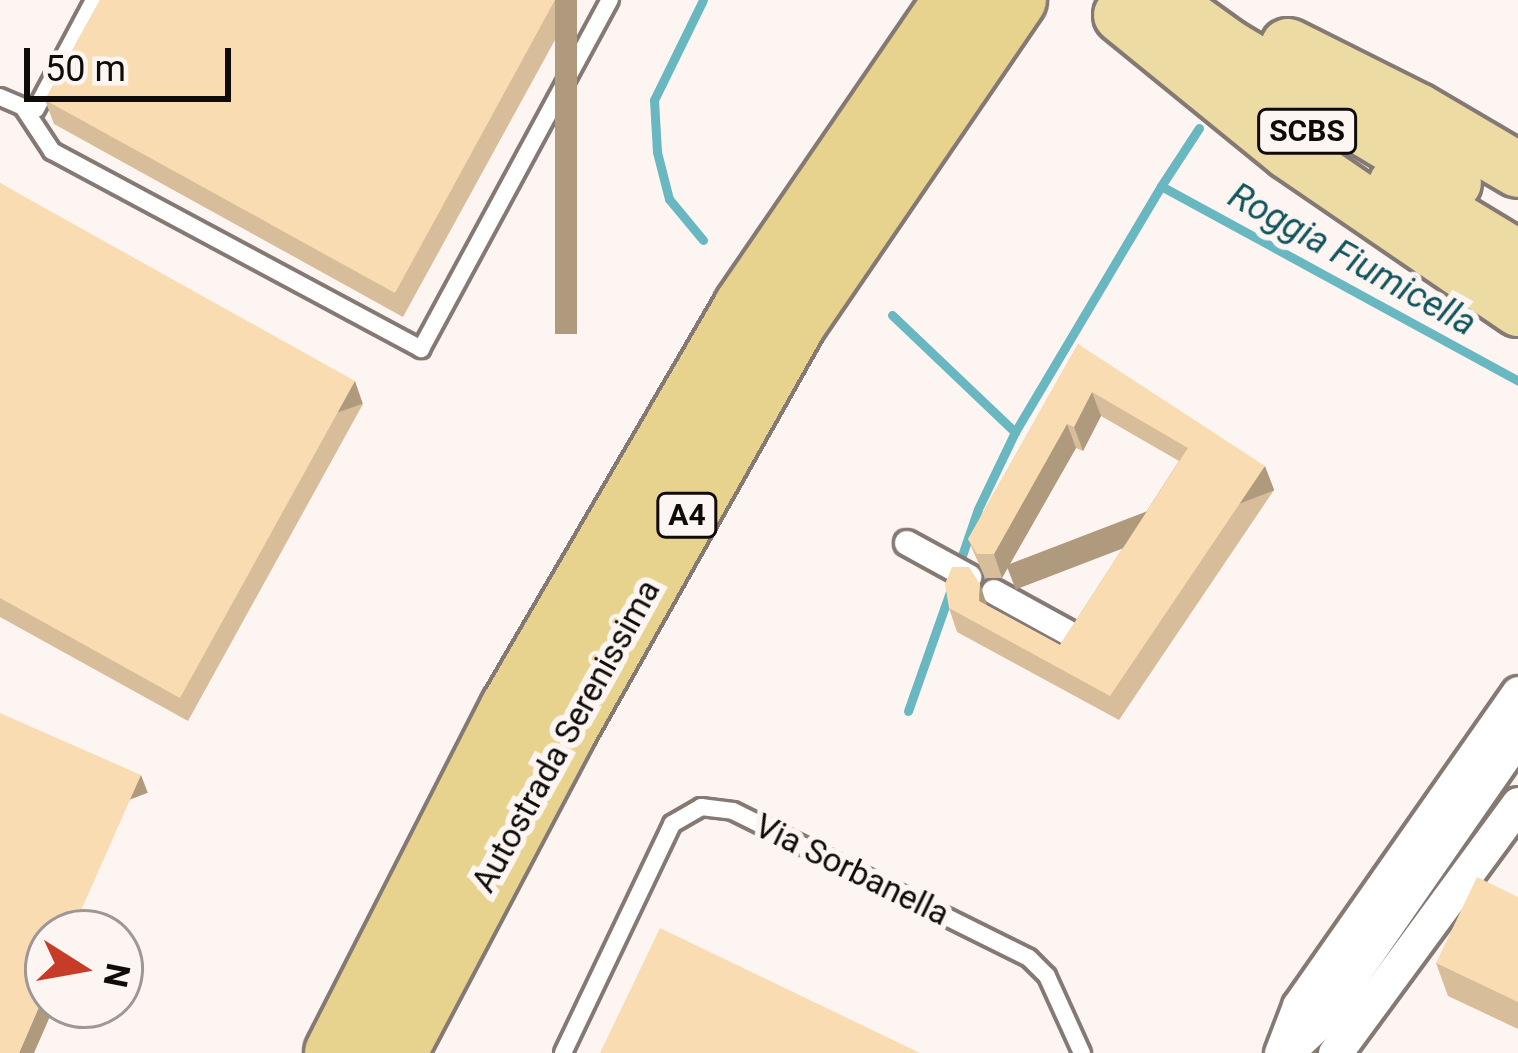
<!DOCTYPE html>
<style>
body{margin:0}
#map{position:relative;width:1518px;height:1053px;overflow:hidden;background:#fdf5f2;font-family:Roboto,sans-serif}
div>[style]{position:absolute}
.stream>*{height:9px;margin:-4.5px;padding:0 4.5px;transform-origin:4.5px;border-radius:4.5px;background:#68b7c1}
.roads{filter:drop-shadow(3px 0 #857974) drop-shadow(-3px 0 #857974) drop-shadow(0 3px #857974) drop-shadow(0 -3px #857974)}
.service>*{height:16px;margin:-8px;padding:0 8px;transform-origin:8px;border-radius:8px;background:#fff}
.pedestrian>*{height:24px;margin:-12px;padding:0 12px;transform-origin:12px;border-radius:12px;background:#fff}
.minor>*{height:33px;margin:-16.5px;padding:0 16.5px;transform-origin:16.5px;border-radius:16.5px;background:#fff}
.trunk>*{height:54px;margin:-27px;padding:0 27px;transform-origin:27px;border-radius:27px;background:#ecdca4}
.motorway>*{height:60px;margin:-30px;padding:0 30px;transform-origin:30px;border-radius:30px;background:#e7d38e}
.wall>*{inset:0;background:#d7bd9a}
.shaded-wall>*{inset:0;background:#af9a7d;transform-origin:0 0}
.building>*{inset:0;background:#fadcb3}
span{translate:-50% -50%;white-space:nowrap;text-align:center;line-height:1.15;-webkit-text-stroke:12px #fdf5f2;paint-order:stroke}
.shield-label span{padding:3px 9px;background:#fdf5f2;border:3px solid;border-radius:9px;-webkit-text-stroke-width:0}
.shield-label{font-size:30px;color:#0f0b09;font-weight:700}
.street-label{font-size:33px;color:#0f0b09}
.water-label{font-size:36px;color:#0f555d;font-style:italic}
.north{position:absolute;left:24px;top:909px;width:120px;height:120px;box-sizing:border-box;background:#fdf5f2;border:3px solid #9e9795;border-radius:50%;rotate:101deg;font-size:33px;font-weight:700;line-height:48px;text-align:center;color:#0f0b09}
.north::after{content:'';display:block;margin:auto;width:42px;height:54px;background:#c73c26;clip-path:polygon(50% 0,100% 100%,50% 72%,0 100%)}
.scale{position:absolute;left:24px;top:48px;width:207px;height:54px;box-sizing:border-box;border:6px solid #0f0b09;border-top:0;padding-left:15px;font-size:36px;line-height:42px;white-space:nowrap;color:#0f0b09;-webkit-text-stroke:9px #fdf5f2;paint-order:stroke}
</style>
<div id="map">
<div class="stream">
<div style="left:1199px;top:128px;width:69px;rotate:123.2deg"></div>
<div style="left:1161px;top:186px;width:407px;rotate:28.6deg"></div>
<div style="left:703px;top:240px;width:53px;rotate:-129.7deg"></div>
<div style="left:669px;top:199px;width:49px;rotate:-104.3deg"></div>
<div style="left:657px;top:152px;width:52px;rotate:-93.3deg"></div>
<div style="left:654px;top:100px;width:111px;rotate:-63.9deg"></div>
<div style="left:892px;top:315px;width:170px;rotate:43.6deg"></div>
<div style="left:1015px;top:432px;width:85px;rotate:115.7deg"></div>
<div style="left:978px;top:509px;width:65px;rotate:109deg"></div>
<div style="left:1015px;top:432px;width:286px;rotate:-59.3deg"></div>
<div style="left:908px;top:711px;width:126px;rotate:-70.6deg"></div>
</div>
<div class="roads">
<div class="service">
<div style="left:0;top:97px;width:25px;rotate:23deg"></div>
<div style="left:23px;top:107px;width:53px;rotate:56.6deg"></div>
<div style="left:52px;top:151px;width:419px;rotate:28.2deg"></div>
<div style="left:421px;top:349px;width:397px;rotate:-61.6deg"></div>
<div style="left:23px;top:107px;width:13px;rotate:9deg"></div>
<div style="left:36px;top:109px;width:123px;rotate:-62deg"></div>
<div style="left:563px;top:1053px;width:254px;rotate:-64.5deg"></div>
<div style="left:672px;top:824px;width:34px;rotate:-30deg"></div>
<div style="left:701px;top:807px;width:32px;rotate:7deg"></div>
<div style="left:733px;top:811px;width:330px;rotate:26.4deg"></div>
<div style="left:1029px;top:958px;width:25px;rotate:45deg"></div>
<div style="left:1047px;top:976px;width:85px;rotate:65.6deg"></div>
</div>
<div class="pedestrian">
<div style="left:907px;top:543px;width:71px;rotate:28.7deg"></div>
<div style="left:994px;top:592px;width:91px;rotate:28.8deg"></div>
</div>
<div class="minor">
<div style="left:1281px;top:1053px;width:50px;rotate:-69deg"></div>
<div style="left:1299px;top:1006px;width:382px;rotate:-55deg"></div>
<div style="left:1286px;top:1053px;width:47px;rotate:-43.3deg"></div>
<div style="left:1320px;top:1021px;width:347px;rotate:-55.2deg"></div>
<div style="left:1335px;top:1053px;width:309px;rotate:-53.7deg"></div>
</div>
<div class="trunk">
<div style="left:1163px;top:0;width:79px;rotate:35.7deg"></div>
<div style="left:1227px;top:46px;width:265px;rotate:31.1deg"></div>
<div style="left:1121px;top:15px;width:217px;rotate:39.2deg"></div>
<div style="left:1289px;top:152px;width:278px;rotate:34.4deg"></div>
<div style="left:1288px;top:46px;width:145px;rotate:26.6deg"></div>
<div style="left:1418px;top:111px;width:116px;rotate:30.5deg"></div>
<div style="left:1396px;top:184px;width:143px;rotate:31.2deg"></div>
</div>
<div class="motorway">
<div style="left:335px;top:1053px;width:387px;rotate:-63deg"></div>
<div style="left:511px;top:708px;width:464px;rotate:-59.8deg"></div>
<div style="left:744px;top:307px;width:372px;rotate:-55.6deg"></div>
<div style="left:396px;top:1053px;width:363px;rotate:-62.2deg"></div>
<div style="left:565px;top:732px;width:467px;rotate:-60.6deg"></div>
<div style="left:794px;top:325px;width:394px;rotate:-55.7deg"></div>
</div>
</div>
<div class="wall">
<div style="clip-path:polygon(100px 0,577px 0,403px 317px,54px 124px,45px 100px)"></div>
<div style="clip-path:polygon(0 183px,363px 404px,188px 721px,0 617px)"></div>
<div style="clip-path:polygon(1078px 344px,1274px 490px,1119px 720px,957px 632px,949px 608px,988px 606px,1060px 645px,1179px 461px,1101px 416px,1083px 451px,1076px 448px,1002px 578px,985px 578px,968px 539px)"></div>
<div style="clip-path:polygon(1518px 897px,1518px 1029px,1448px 996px,1436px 963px)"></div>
</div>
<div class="shaded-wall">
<div style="left:555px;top:0;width:22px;height:334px"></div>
<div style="left:355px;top:381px;width:24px;height:362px;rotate:71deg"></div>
<div style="clip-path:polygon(1092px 392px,1101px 416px,1083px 451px,1074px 427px)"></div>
<div style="clip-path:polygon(1067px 424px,1076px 448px,1002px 578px,994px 554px)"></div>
<div style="left:1265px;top:466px;width:26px;height:277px;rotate:69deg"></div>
<div style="clip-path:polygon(980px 584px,988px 608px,979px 601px)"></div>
<div style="left:141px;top:775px;width:19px;height:173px;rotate:69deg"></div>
<div style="clip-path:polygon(48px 986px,48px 1005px,55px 1005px,34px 1053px,19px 1053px)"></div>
</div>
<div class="building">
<div style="clip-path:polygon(100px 0,555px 0,395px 293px,45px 100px)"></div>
<div style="clip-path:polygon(0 183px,355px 381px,180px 698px,0 598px)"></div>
<div style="clip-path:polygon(1078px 344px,1265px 466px,1110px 696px,949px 608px,945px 584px,952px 567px,969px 567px,980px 584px,979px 601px,1060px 645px,1188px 448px,1092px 392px,1074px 427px,1067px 424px,994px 554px,977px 554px,968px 539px)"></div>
<div style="clip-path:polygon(0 713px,141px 775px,71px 933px,48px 933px,48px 986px,19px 1053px,0 1053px)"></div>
<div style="clip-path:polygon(1477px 877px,1518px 897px,1518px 1002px,1436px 963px)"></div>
<div style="clip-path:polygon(660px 928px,920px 1053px,600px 1053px)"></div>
</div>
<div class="shield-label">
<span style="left:1307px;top:131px">SCBS</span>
<span style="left:687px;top:515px">A4</span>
</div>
<div class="street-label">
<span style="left:566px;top:736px;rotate:-61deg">Autostrada Serenissima</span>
<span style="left:852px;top:870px;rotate:26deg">Via Sorbanella</span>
</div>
<div class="water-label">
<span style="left:1352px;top:260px;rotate:29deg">Roggia Fiumicella</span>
</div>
<div class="north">N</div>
<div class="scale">50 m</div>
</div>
